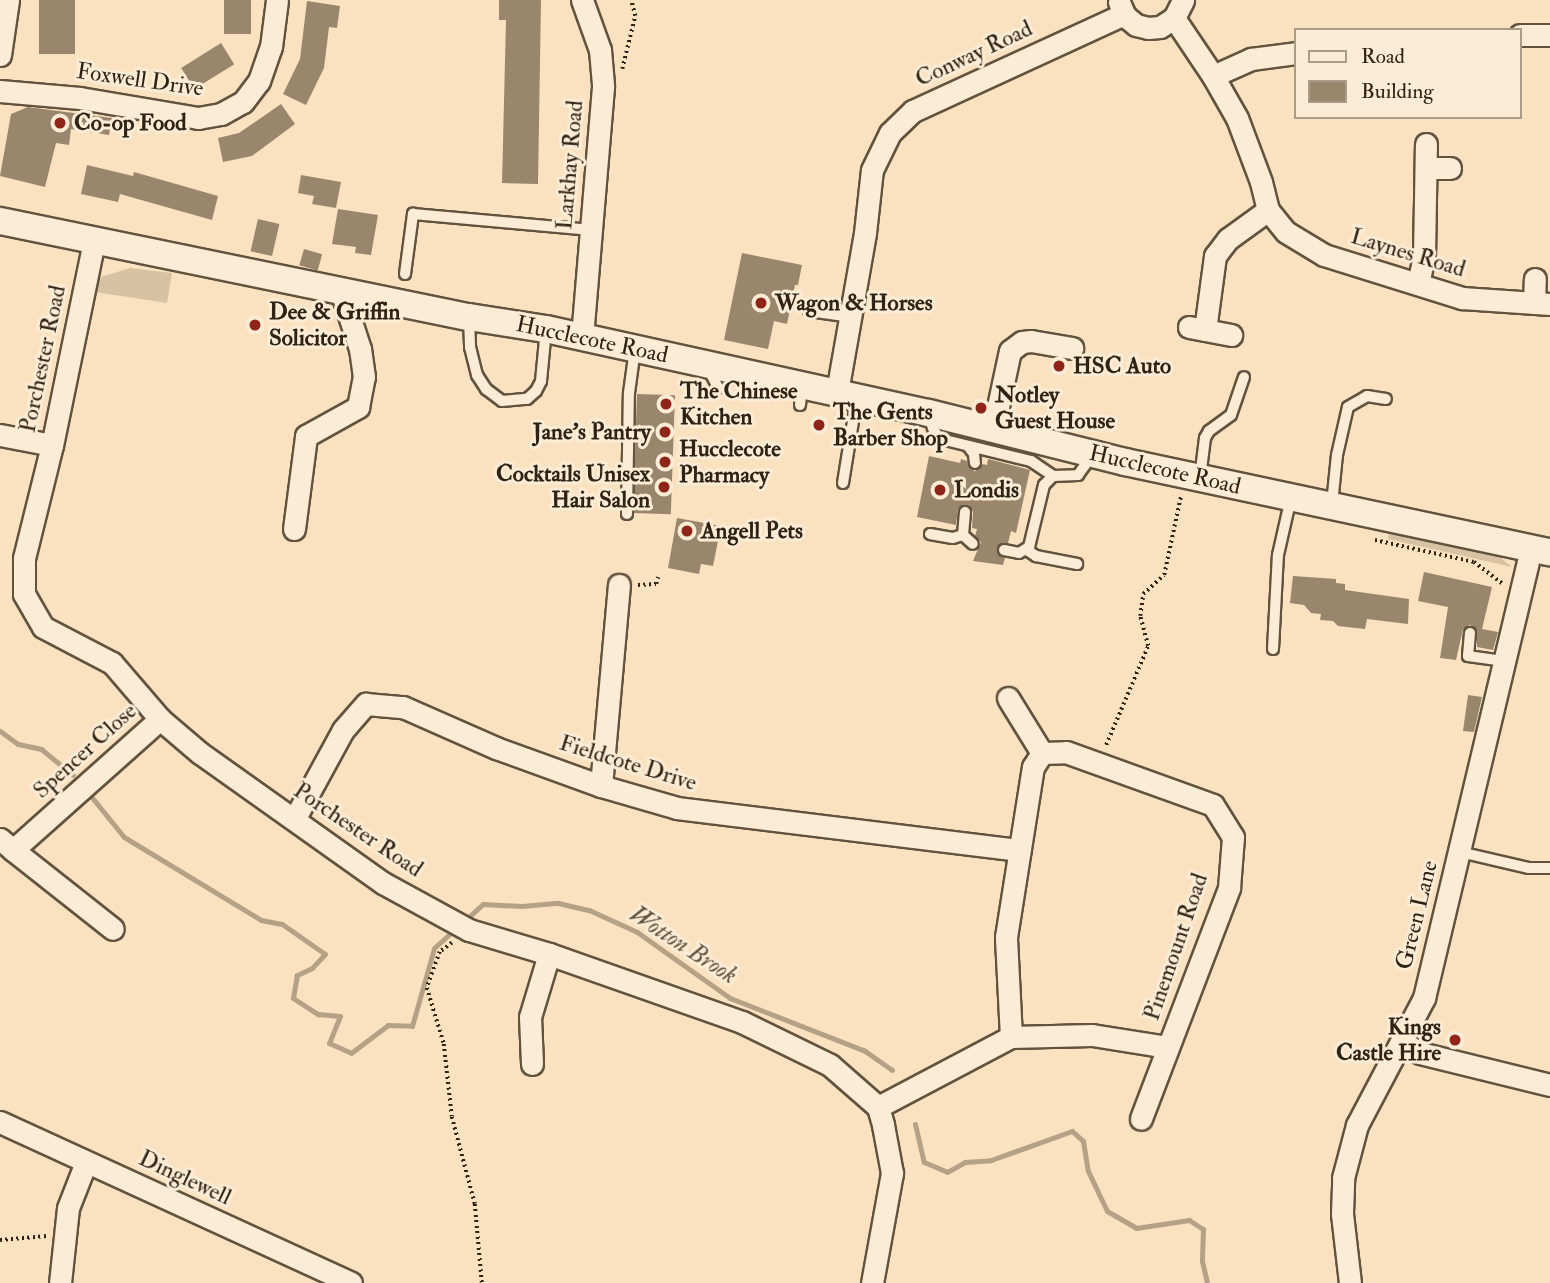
<!DOCTYPE html>
<style>
body{margin:0}
#map{position:relative;width:1550px;height:1283px;overflow:hidden;background:#fae2c0;font-family:"IM FELL Double Pica",serif}
div>[style]{position:absolute}
.green>*{inset:0;background:#d7c2a3}
.stream>*{height:5px;margin:-2.5px;padding:0 2.5px;transform-origin:2.5px;border-radius:2.5px;background:#b5a186}
.building>*{inset:0;background:#99866d;transform-origin:0 0}
.path>*{height:3.5px;margin-top:-1.75px;transform-origin:0;background:repeating-linear-gradient(90deg,#2f2314 0 2px,transparent 0 5.5px)}
.roads{filter:drop-shadow(2px 0 #62533f) drop-shadow(-2px 0 #62533f) drop-shadow(0 2px #62533f) drop-shadow(0 -2px #62533f)}
.service>*{height:10px;margin:-5px;padding:0 5px;transform-origin:5px;border-radius:5px;background:#fcecd6}
.minor>*{height:21px;margin:-10.5px;padding:0 10.5px;transform-origin:10.5px;border-radius:10.5px;background:#fcecd6}
.tertiary>*{height:26px;margin:-13px;padding:0 13px;transform-origin:13px;border-radius:13px;background:#fcecd6}
.dots>*{width:19px;height:19px;translate:-50% -50%;box-sizing:border-box;border:4px solid #fcecd6;border-radius:50%}
span{translate:-50% -50%;white-space:nowrap;text-align:center;line-height:1.15;-webkit-text-stroke:6px #fcecd6;paint-order:stroke}
.street-label{font-size:23px;color:#2f2314}
.poi-label{font-size:23px;color:#2f2314;font-weight:700}
.left{translate:0 -50%;text-align:left}
.right{translate:-100% -50%;text-align:right}
.water-label{font-size:24px;color:#5e4f3c;font-style:italic}
.legend{position:absolute;left:1294px;top:28px;width:228px;height:91px;box-sizing:border-box;background:#fcecd6;border:2px solid #aa9c88;margin:0;padding:9px 12px;list-style:none;font-size:21px;color:#2f2314}
.legend li{display:flex;align-items:center;gap:14px;height:35px}
.legend b{width:35px;border:2px solid #aa9c88}
</style>
<div id="map">
<div class="green">
<div style="clip-path:polygon(130px 268px,172px 273px,167px 303px,95px 292px,101px 277px)"></div>
<div style="clip-path:polygon(1389px 530px,1496px 554px,1512px 567px,1388px 539px)"></div>
</div>
<div class="stream">
<div style="left:0;top:731px;width:22px;rotate:36deg"></div>
<div style="left:18px;top:744px;width:24px;rotate:12deg"></div>
<div style="left:41px;top:749px;width:41px;rotate:39.1deg"></div>
<div style="left:90px;top:795px;width:54px;rotate:51deg"></div>
<div style="left:124px;top:837px;width:160px;rotate:31.2deg"></div>
<div style="left:261px;top:920px;width:21px;rotate:11deg"></div>
<div style="left:282px;top:924px;width:52px;rotate:34.9deg"></div>
<div style="left:325px;top:954px;width:19px;rotate:133deg"></div>
<div style="left:312px;top:968px;width:17px;rotate:155deg"></div>
<div style="left:297px;top:975px;width:23px;rotate:100deg"></div>
<div style="left:293px;top:998px;width:30px;rotate:33deg"></div>
<div style="left:318px;top:1014px;width:22px;rotate:5deg"></div>
<div style="left:340px;top:1016px;width:29px;rotate:112deg"></div>
<div style="left:329px;top:1043px;width:24px;rotate:24deg"></div>
<div style="left:351px;top:1053px;width:46px;rotate:-37.1deg"></div>
<div style="left:388px;top:1025px;width:24px;rotate:2deg"></div>
<div style="left:412px;top:1026px;width:81px;rotate:-74.2deg"></div>
<div style="left:434px;top:948px;width:28px;rotate:-42deg"></div>
<div style="left:463px;top:922px;width:27px;rotate:-42deg"></div>
<div style="left:483px;top:904px;width:39px;rotate:3deg"></div>
<div style="left:522px;top:906px;width:36px;rotate:-5deg"></div>
<div style="left:558px;top:903px;width:32px;rotate:13deg"></div>
<div style="left:589px;top:910px;width:53px;rotate:24.6deg"></div>
<div style="left:637px;top:932px;width:114px;rotate:35.4deg"></div>
<div style="left:730px;top:998px;width:145px;rotate:21.4deg"></div>
<div style="left:865px;top:1051px;width:33px;rotate:35deg"></div>
<div style="left:915px;top:1124px;width:39px;rotate:77deg"></div>
<div style="left:924px;top:1162px;width:25px;rotate:23deg"></div>
<div style="left:947px;top:1172px;width:21px;rotate:-29deg"></div>
<div style="left:965px;top:1162px;width:26px;rotate:-4deg"></div>
<div style="left:991px;top:1160px;width:86px;rotate:-19.7deg"></div>
<div style="left:1072px;top:1131px;width:15px;rotate:42deg"></div>
<div style="left:1083px;top:1141px;width:30px;rotate:81deg"></div>
<div style="left:1088px;top:1171px;width:44px;rotate:64.6deg"></div>
<div style="left:1107px;top:1211px;width:34px;rotate:30deg"></div>
<div style="left:1136px;top:1228px;width:54px;rotate:-8.6deg"></div>
<div style="left:1189px;top:1220px;width:17px;rotate:33deg"></div>
<div style="left:1203px;top:1229px;width:32px;rotate:92deg"></div>
<div style="left:1202px;top:1261px;width:23px;rotate:77deg"></div>
</div>
<div class="building">
<div style="left:39px;top:0;width:36px;height:54px"></div>
<div style="left:224px;top:0;width:27px;height:34px"></div>
<div style="clip-path:polygon(499px 0,541px 0,538px 184px,502px 183px,506px 20px,499px 20px)"></div>
<div style="clip-path:polygon(307px 1px,340px 6px,337px 28px,329px 27px,324px 68px,306px 105px,283px 94px,300px 59px)"></div>
<div style="left:221px;top:43px;width:25px;height:47px;rotate:58deg"></div>
<div style="clip-path:polygon(281px 104px,295px 124px,252px 156px,223px 162px,218px 138px,239px 133px)"></div>
<div style="clip-path:polygon(28px 107px,112px 118px,109px 135px,71px 129px,69px 145px,56px 143px,45px 187px,0 176px,11px 114px)"></div>
<div style="clip-path:polygon(87px 165px,133px 176px,134px 172px,218px 196px,212px 220px,120px 194px,118px 202px,81px 194px)"></div>
<div style="clip-path:polygon(301px 175px,341px 182px,336px 208px,312px 204px,314px 196px,298px 193px)"></div>
<div style="clip-path:polygon(338px 209px,378px 215px,371px 255px,355px 253px,356px 247px,332px 244px)"></div>
<div style="left:258px;top:219px;width:22px;height:33px;rotate:13deg"></div>
<div style="left:304px;top:249px;width:19px;height:17px;rotate:16deg"></div>
<div style="clip-path:polygon(742px 253px,802px 265px,798px 285px,795px 285px,787px 324px,774px 321px,768px 349px,724px 340px)"></div>
<div style="left:637px;top:394px;width:38px;height:119px;rotate:2deg"></div>
<div style="clip-path:polygon(929px 456px,960px 463px,961px 459px,967px 461px,969px 468px,975px 471px,983px 464px,987px 465px,988px 459px,1030px 470px,1016px 533px,1011px 531px,1008px 543px,1001px 543px,997px 548px,998px 555px,1005px 558px,1003px 565px,973px 561px,981px 542px,975px 536px,977px 529px,972px 528px,973px 512px,969px 505px,958px 508px,956px 525px,917px 517px)"></div>
<div style="clip-path:polygon(677px 518px,721px 526px,713px 566px,701px 564px,699px 574px,668px 568px)"></div>
<div style="clip-path:polygon(1424px 572px,1492px 587px,1482px 629px,1498px 632px,1493px 650px,1477px 647px,1477px 630px,1470px 625px,1463px 629px,1456px 660px,1440px 658px,1448px 607px,1418px 601px)"></div>
<div style="clip-path:polygon(1293px 576px,1336px 579px,1336px 583px,1345px 584px,1345px 590px,1409px 599px,1408px 624px,1367px 619px,1365px 629px,1338px 626px,1333px 621px,1320px 620px,1321px 614px,1311px 613px,1304px 605px,1290px 603px)"></div>
<div style="clip-path:polygon(1468px 695px,1482px 697px,1474px 732px,1463px 731px)"></div>
</div>
<div class="path">
<div style="left:622px;top:69px;width:55px;rotate:-76.2deg"></div>
<div style="left:635px;top:16px;width:16px;rotate:-104deg"></div>
<div style="left:1375px;top:540px;width:101px;rotate:12.5deg"></div>
<div style="left:1474px;top:562px;width:38px;rotate:37deg"></div>
<div style="left:638px;top:585px;width:18px;rotate:-3deg"></div>
<div style="left:656px;top:584px;width:7px;rotate:-74deg"></div>
<div style="left:1106px;top:745px;width:108px;rotate:-67deg"></div>
<div style="left:1148px;top:646px;width:31px;rotate:-105deg"></div>
<div style="left:1140px;top:616px;width:22px;rotate:-82deg"></div>
<div style="left:1143px;top:594px;width:28px;rotate:-42deg"></div>
<div style="left:1164px;top:575px;width:82px;rotate:-78deg"></div>
<div style="left:452px;top:943px;width:15px;rotate:143deg"></div>
<div style="left:440px;top:952px;width:38px;rotate:110deg"></div>
<div style="left:427px;top:988px;width:59px;rotate:73.1deg"></div>
<div style="left:444px;top:1044px;width:73px;rotate:83.7deg"></div>
<div style="left:452px;top:1117px;width:90px;rotate:75.2deg"></div>
<div style="left:475px;top:1204px;width:79px;rotate:84.9deg"></div>
<div style="left:0;top:1240px;width:47px;rotate:-4.9deg"></div>
</div>
<div class="roads">
<div class="service">
<div style="left:405px;top:274px;width:61px;rotate:-82.4deg"></div>
<div style="left:413px;top:214px;width:179px;rotate:5.1deg"></div>
<div style="left:809px;top:311px;width:41px;rotate:8.3deg"></div>
<div style="left:469px;top:317px;width:30px;rotate:88deg"></div>
<div style="left:470px;top:347px;width:29px;rotate:76deg"></div>
<div style="left:477px;top:375px;width:17px;rotate:57deg"></div>
<div style="left:486px;top:389px;width:20px;rotate:37deg"></div>
<div style="left:502px;top:401px;width:25px;rotate:-5deg"></div>
<div style="left:527px;top:399px;width:12px;rotate:-42deg"></div>
<div style="left:536px;top:391px;width:11px;rotate:-63deg"></div>
<div style="left:541px;top:381px;width:52px;rotate:-84.5deg"></div>
<div style="left:708px;top:368px;width:22px;rotate:63deg"></div>
<div style="left:800px;top:405px;width:20px;rotate:-84deg"></div>
<div style="left:929px;top:416px;width:16px;rotate:72deg"></div>
<div style="left:934px;top:431px;width:11px;rotate:49deg"></div>
<div style="left:941px;top:439px;width:93px;rotate:13.7deg"></div>
<div style="left:1031px;top:461px;width:27px;rotate:34deg"></div>
<div style="left:1053px;top:476px;width:25px;rotate:-2deg"></div>
<div style="left:1078px;top:475px;width:12px;rotate:-55deg"></div>
<div style="left:1085px;top:465px;width:14px;rotate:-73deg"></div>
<div style="left:968px;top:446px;width:10px;rotate:53deg"></div>
<div style="left:974px;top:454px;width:9px;rotate:84deg"></div>
<div style="left:1200px;top:478px;width:40px;rotate:-82.9deg"></div>
<div style="left:1205px;top:438px;width:8px;rotate:-60deg"></div>
<div style="left:1209px;top:431px;width:27px;rotate:-36deg"></div>
<div style="left:1231px;top:415px;width:40px;rotate:-71.1deg"></div>
<div style="left:843px;top:483px;width:87px;rotate:-80.8deg"></div>
<div style="left:1332px;top:504px;width:49px;rotate:-84.2deg"></div>
<div style="left:1337px;top:455px;width:49px;rotate:-77.1deg"></div>
<div style="left:1348px;top:407px;width:22px;rotate:-30deg"></div>
<div style="left:1367px;top:396px;width:19px;rotate:9deg"></div>
<div style="left:965px;top:512px;width:23px;rotate:95deg"></div>
<div style="left:963px;top:535px;width:13px;rotate:42deg"></div>
<div style="left:627px;top:514px;width:121px;rotate:-89.1deg"></div>
<div style="left:629px;top:393px;width:44px;rotate:-82.2deg"></div>
<div style="left:930px;top:534px;width:23px;rotate:10deg"></div>
<div style="left:953px;top:538px;width:10px;rotate:-17deg"></div>
<div style="left:1004px;top:550px;width:15px;rotate:11deg"></div>
<div style="left:1019px;top:553px;width:12px;rotate:-31deg"></div>
<div style="left:1029px;top:547px;width:64px;rotate:-76.4deg"></div>
<div style="left:1044px;top:485px;width:13px;rotate:-45deg"></div>
<div style="left:1027px;top:550px;width:11px;rotate:34deg"></div>
<div style="left:1036px;top:556px;width:42px;rotate:11deg"></div>
<div style="left:1470px;top:633px;width:23px;rotate:95deg"></div>
<div style="left:1468px;top:656px;width:37px;rotate:8deg"></div>
<div style="left:1273px;top:649px;width:94px;rotate:-87deg"></div>
<div style="left:1278px;top:555px;width:58px;rotate:-77.2deg"></div>
<div style="left:1460px;top:852px;width:71px;rotate:13.1deg"></div>
<div style="left:1529px;top:868px;width:21px"></div>
</div>
<div class="minor">
<div style="left:582px;top:0;width:53px;rotate:70.2deg"></div>
<div style="left:600px;top:50px;width:37px;rotate:85deg"></div>
<div style="left:603px;top:87px;width:251px;rotate:94.8deg"></div>
<div style="left:1119px;top:2px;width:15px;rotate:67deg"></div>
<div style="left:1125px;top:16px;width:14px;rotate:39deg"></div>
<div style="left:1136px;top:25px;width:12px;rotate:14deg"></div>
<div style="left:1148px;top:28px;width:12px;rotate:-5deg"></div>
<div style="left:1160px;top:27px;width:17px;rotate:-33deg"></div>
<div style="left:1174px;top:18px;width:20px;rotate:-63deg"></div>
<div style="left:1174px;top:18px;width:70px;rotate:56.1deg"></div>
<div style="left:1213px;top:76px;width:48px;rotate:60.3deg"></div>
<div style="left:1237px;top:118px;width:68px;rotate:69.4deg"></div>
<div style="left:1261px;top:182px;width:29px;rotate:76deg"></div>
<div style="left:1268px;top:210px;width:28px;rotate:51deg"></div>
<div style="left:1286px;top:232px;width:44px;rotate:31.2deg"></div>
<div style="left:1324px;top:255px;width:145px;rotate:17.3deg"></div>
<div style="left:1462px;top:298px;width:88px;rotate:3.9deg"></div>
<div style="left:1520px;top:35px;width:30px"></div>
<div style="left:0;top:55px;width:56px;rotate:-81.7deg"></div>
<div style="left:1213px;top:76px;width:42px;rotate:-24.1deg"></div>
<div style="left:1251px;top:59px;width:45px;rotate:-7.6deg"></div>
<div style="left:0;top:91px;width:80px;rotate:5deg"></div>
<div style="left:80px;top:98px;width:120px;rotate:9.6deg"></div>
<div style="left:198px;top:118px;width:23px;rotate:-10deg"></div>
<div style="left:221px;top:114px;width:25px;rotate:-29deg"></div>
<div style="left:243px;top:102px;width:26px;rotate:-53deg"></div>
<div style="left:259px;top:81px;width:36px;rotate:-71deg"></div>
<div style="left:271px;top:47px;width:47px;rotate:-82.7deg"></div>
<div style="left:1426px;top:168px;width:24px"></div>
<div style="left:94px;top:241px;width:208px;rotate:101.6deg"></div>
<div style="left:52px;top:445px;width:116px;rotate:103.9deg"></div>
<div style="left:24px;top:558px;width:36px;rotate:90deg"></div>
<div style="left:24px;top:594px;width:38px;rotate:60deg"></div>
<div style="left:43px;top:627px;width:78px;rotate:27.6deg"></div>
<div style="left:112px;top:663px;width:74px;rotate:49.4deg"></div>
<div style="left:160px;top:719px;width:52px;rotate:40.4deg"></div>
<div style="left:200px;top:753px;width:224px;rotate:35.4deg"></div>
<div style="left:383px;top:883px;width:98px;rotate:28.7deg"></div>
<div style="left:469px;top:930px;width:84px;rotate:16.7deg"></div>
<div style="left:549px;top:954px;width:205px;rotate:19.4deg"></div>
<div style="left:742px;top:1022px;width:98px;rotate:26deg"></div>
<div style="left:830px;top:1065px;width:64px;rotate:41.2deg"></div>
<div style="left:878px;top:1107px;width:19px;rotate:74deg"></div>
<div style="left:883px;top:1125px;width:49px;rotate:79.4deg"></div>
<div style="left:892px;top:1173px;width:112px;rotate:100.3deg"></div>
<div style="left:1418px;top:284px;width:29px;rotate:-78deg"></div>
<div style="left:1424px;top:256px;width:112px;rotate:-89deg"></div>
<div style="left:1534px;top:303px;width:24px;rotate:-88deg"></div>
<div style="left:1189px;top:327px;width:43px;rotate:10.8deg"></div>
<div style="left:1205px;top:330px;width:75px;rotate:-82.3deg"></div>
<div style="left:1215px;top:256px;width:21px;rotate:-53deg"></div>
<div style="left:1228px;top:239px;width:49px;rotate:-35.9deg"></div>
<div style="left:837px;top:392px;width:161px;rotate:-80deg"></div>
<div style="left:865px;top:233px;width:63px;rotate:-83.7deg"></div>
<div style="left:872px;top:170px;width:41px;rotate:-64.1deg"></div>
<div style="left:890px;top:133px;width:32px;rotate:-44deg"></div>
<div style="left:913px;top:111px;width:232px;rotate:-24.7deg"></div>
<div style="left:993px;top:430px;width:81px;rotate:-77.9deg"></div>
<div style="left:1010px;top:351px;width:15px;rotate:-37deg"></div>
<div style="left:1022px;top:342px;width:9px;rotate:-6deg"></div>
<div style="left:1031px;top:341px;width:42px;rotate:9.7deg"></div>
<div style="left:0;top:435px;width:53px;rotate:10.9deg"></div>
<div style="left:294px;top:529px;width:94px;rotate:-82.6deg"></div>
<div style="left:306px;top:436px;width:60px;rotate:-29.1deg"></div>
<div style="left:358px;top:407px;width:31px;rotate:-79deg"></div>
<div style="left:364px;top:377px;width:28px;rotate:-98deg"></div>
<div style="left:360px;top:349px;width:61px;rotate:-108.1deg"></div>
<div style="left:1008px;top:698px;width:65px;rotate:58.3deg"></div>
<div style="left:601px;top:786px;width:202px;rotate:-84.9deg"></div>
<div style="left:295px;top:818px;width:100px;rotate:-61.4deg"></div>
<div style="left:343px;top:730px;width:35px;rotate:-49deg"></div>
<div style="left:366px;top:704px;width:37px;rotate:5deg"></div>
<div style="left:403px;top:707px;width:102px;rotate:23.8deg"></div>
<div style="left:496px;top:748px;width:112px;rotate:19.9deg"></div>
<div style="left:601px;top:786px;width:79px;rotate:16.1deg"></div>
<div style="left:677px;top:808px;width:345px;rotate:7deg"></div>
<div style="left:0;top:839px;width:17px;rotate:40deg"></div>
<div style="left:13px;top:850px;width:197px;rotate:-41.7deg"></div>
<div style="left:13px;top:850px;width:127px;rotate:38.3deg"></div>
<div style="left:1011px;top:1037px;width:100px;rotate:-92.9deg"></div>
<div style="left:1006px;top:937px;width:172px;rotate:-81deg"></div>
<div style="left:1033px;top:767px;width:17px;rotate:-57deg"></div>
<div style="left:1042px;top:753px;width:24px;rotate:-2deg"></div>
<div style="left:1066px;top:752px;width:156px;rotate:19.8deg"></div>
<div style="left:1213px;top:805px;width:38px;rotate:58deg"></div>
<div style="left:1233px;top:837px;width:51px;rotate:94.5deg"></div>
<div style="left:1229px;top:888px;width:247px;rotate:110.9deg"></div>
<div style="left:1402px;top:1042px;width:21px;rotate:31deg"></div>
<div style="left:1420px;top:1053px;width:134px;rotate:13.8deg"></div>
<div style="left:532px;top:1064px;width:47px;rotate:-92.4deg"></div>
<div style="left:530px;top:1017px;width:66px;rotate:-73.2deg"></div>
<div style="left:878px;top:1107px;width:150px;rotate:-27.8deg"></div>
<div style="left:1011px;top:1037px;width:81px;rotate:-1.4deg"></div>
<div style="left:1092px;top:1035px;width:77px;rotate:9deg"></div>
<div style="left:0;top:1122px;width:386px;rotate:24.6deg"></div>
<div style="left:60px;top:1283px;width:75px;rotate:-83.9deg"></div>
<div style="left:68px;top:1208px;width:49px;rotate:-68.6deg"></div>
<div style="left:1350px;top:1283px;width:69px;rotate:-96.6deg"></div>
<div style="left:1342px;top:1214px;width:36px;rotate:-88deg"></div>
<div style="left:1343px;top:1178px;width:55px;rotate:-75.2deg"></div>
<div style="left:1357px;top:1125px;width:144px;rotate:-62.2deg"></div>
<div style="left:1424px;top:998px;width:462px;rotate:-76.6deg"></div>
</div>
<div class="tertiary">
<div style="left:0;top:221px;width:479px;rotate:11.6deg"></div>
<div style="left:469px;top:317px;width:78px;rotate:8.9deg"></div>
<div style="left:546px;top:329px;width:392px;rotate:12.4deg"></div>
<div style="left:929px;top:413px;width:202px;rotate:14deg"></div>
<div style="left:1125px;top:462px;width:434px;rotate:12deg"></div>
</div>
</div>
<div class="dots">
<div style="left:60px;top:123px;background:#8f2418"></div>
<div style="left:761px;top:303px;background:#8f2418"></div>
<div style="left:255px;top:325px;background:#8f2418"></div>
<div style="left:1059px;top:366px;background:#8f2418"></div>
<div style="left:666px;top:404px;background:#8f2418"></div>
<div style="left:981px;top:408px;background:#8f2418"></div>
<div style="left:819px;top:425px;background:#8f2418"></div>
<div style="left:665px;top:432px;background:#8f2418"></div>
<div style="left:665px;top:462px;background:#8f2418"></div>
<div style="left:664px;top:487px;background:#8f2418"></div>
<div style="left:940px;top:490px;background:#8f2418"></div>
<div style="left:687px;top:531px;background:#8f2418"></div>
<div style="left:1455px;top:1040px;background:#8f2418"></div>
</div>
<div class="street-label">
<span style="left:974px;top:54px;rotate:-25deg">Conway Road</span>
<span style="left:140px;top:80px;rotate:8deg">Foxwell Drive</span>
<span style="left:570px;top:165px;rotate:-85deg">Larkhay Road</span>
<span style="left:1408px;top:253px;rotate:17deg">Laynes Road</span>
<span style="left:592px;top:340px;rotate:12deg">Hucclecote Road</span>
<span style="left:43px;top:359px;rotate:-78deg">Porchester Road</span>
<span style="left:1165px;top:470px;rotate:13deg">Hucclecote Road</span>
<span style="left:85px;top:751px;rotate:-42deg">Spencer Close</span>
<span style="left:628px;top:763px;rotate:17deg">Fieldcote Drive</span>
<span style="left:358px;top:830px;rotate:34deg">Porchester Road</span>
<span style="left:1417px;top:915px;rotate:-76deg">Green Lane</span>
<span style="left:1176px;top:947px;rotate:-71deg">Pinemount Road</span>
<span style="left:185px;top:1178px;rotate:25deg">Dinglewell</span>
</div>
<div class="poi-label">
<span class="left" style="left:74px;top:123px">Co-op Food</span>
<span class="left" style="left:775px;top:303px">Wagon &amp; Horses</span>
<span class="left" style="left:269px;top:325px">Dee &amp; Griffin<br>Solicitor</span>
<span class="left" style="left:1073px;top:366px">HSC Auto</span>
<span class="left" style="left:680px;top:404px">The Chinese<br>Kitchen</span>
<span class="left" style="left:995px;top:408px">Notley<br>Guest House</span>
<span class="left" style="left:833px;top:425px">The Gents<br>Barber Shop</span>
<span class="right" style="left:651px;top:432px">Jane's Pantry</span>
<span class="left" style="left:679px;top:462px">Hucclecote<br>Pharmacy</span>
<span class="right" style="left:650px;top:487px">Cocktails Unisex<br>Hair Salon</span>
<span class="left" style="left:954px;top:490px">Londis</span>
<span class="left" style="left:701px;top:531px">Angell Pets</span>
<span class="right" style="left:1441px;top:1040px">Kings<br>Castle Hire</span>
</div>
<div class="water-label">
<span style="left:683px;top:945px;rotate:33deg">Wotton Brook</span>
</div>
<ul class="legend">
<li><b style="height:9px;background:#fcecd6"></b>Road</li>
<li><b style="height:19px;background:#99866d"></b>Building</li>
</ul>
</div>
